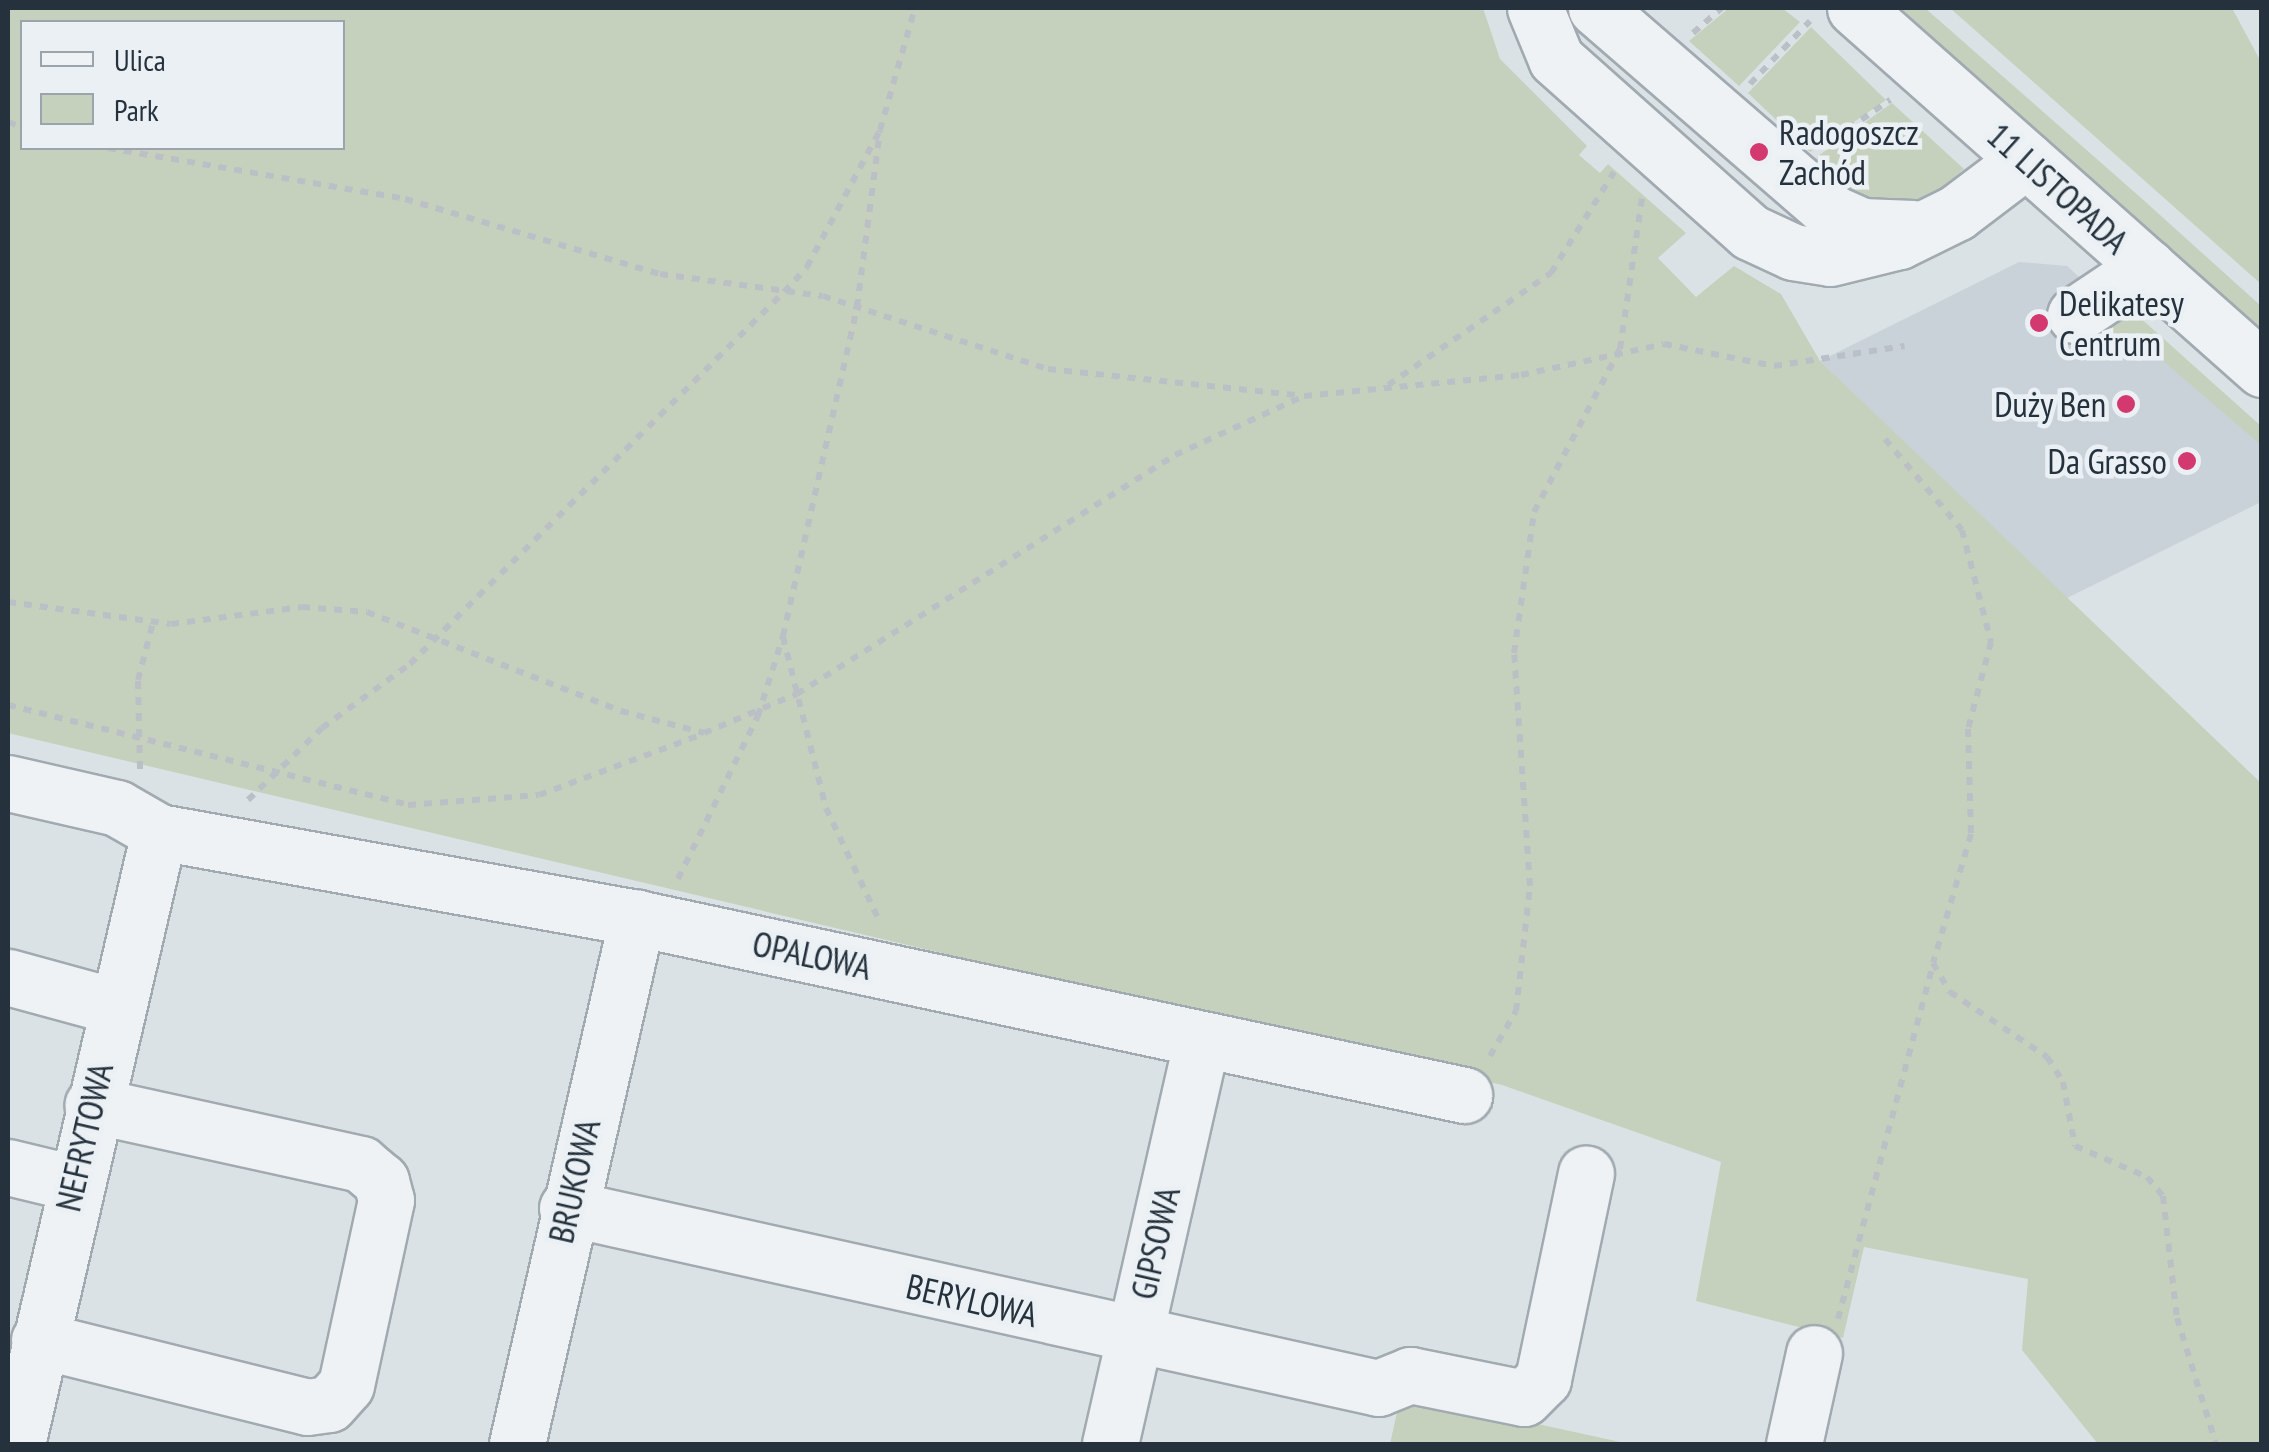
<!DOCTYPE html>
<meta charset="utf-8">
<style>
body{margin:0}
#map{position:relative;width:2269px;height:1452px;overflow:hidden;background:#dbe2e6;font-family:"PT Sans Narrow",sans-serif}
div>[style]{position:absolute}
.built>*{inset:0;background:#c9d1d9}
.green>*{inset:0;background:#c5d1bc}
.path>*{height:6px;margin-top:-3px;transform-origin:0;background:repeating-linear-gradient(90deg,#bac0c5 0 8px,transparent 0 16px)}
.roads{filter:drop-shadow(2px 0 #a1aab0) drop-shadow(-2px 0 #a1aab0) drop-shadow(0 2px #a1aab0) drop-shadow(0 -2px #a1aab0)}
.minor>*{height:55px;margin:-27.5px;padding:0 27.5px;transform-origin:27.5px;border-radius:27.5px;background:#eef2f5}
.dots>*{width:28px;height:28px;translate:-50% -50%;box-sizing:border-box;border:5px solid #eaf0f4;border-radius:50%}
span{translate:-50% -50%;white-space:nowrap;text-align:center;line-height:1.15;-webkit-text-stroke:9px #eaf0f4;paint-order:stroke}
.poi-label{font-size:35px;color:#25323d}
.left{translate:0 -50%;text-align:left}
.right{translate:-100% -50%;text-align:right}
.street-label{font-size:35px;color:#25323d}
.frame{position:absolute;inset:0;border:10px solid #25323d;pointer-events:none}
.legend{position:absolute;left:20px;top:20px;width:325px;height:130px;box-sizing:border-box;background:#eaf0f4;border:2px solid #9ba4ab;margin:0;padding:12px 18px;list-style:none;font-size:30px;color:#25323d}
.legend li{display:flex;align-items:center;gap:20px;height:50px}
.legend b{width:50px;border:2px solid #9ba4ab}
</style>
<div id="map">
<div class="built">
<div style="clip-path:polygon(2019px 262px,2067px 266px,2261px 443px,2261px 502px,2065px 599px,1820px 361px)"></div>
</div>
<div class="green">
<div style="clip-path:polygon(evenodd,8px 8px,1483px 8px,1500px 59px,1587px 146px,1579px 155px,1600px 173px,1608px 164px,1686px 233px,1658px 258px,1696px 297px,1734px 266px,1781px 294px,1820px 361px,2261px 783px,2261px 1444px,2098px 1444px,2022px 1350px,2028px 1279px,1864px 1247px,1843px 1338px,1696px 1301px,1721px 1162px,1502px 1085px,8px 733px,8px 8px,22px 22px,342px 22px,342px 148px,22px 148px,22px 22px)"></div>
<div style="clip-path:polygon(1729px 8px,1782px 8px,1800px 22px,1739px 86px,1689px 41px)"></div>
<div style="clip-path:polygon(1899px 8px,1925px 8px,2140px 197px,2261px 306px,2261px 330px)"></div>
<div style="clip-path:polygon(1950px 8px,2232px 8px,2261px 62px,2261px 284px)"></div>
<div style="clip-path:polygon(1811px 27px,1886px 100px,1810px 152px,1748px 93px)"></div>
<div style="clip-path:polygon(1892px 103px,1964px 169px,1925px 203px,1884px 210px,1812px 170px,1818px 156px)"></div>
<div style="clip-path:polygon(2127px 306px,2261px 426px,2261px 445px,2133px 335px,2112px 336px,2105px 319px)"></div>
<div style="clip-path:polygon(1401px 1394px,1625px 1443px,1625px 1444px,1390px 1444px)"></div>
</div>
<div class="path">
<div style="left:1693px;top:33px;width:38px;rotate:-41deg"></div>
<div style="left:1750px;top:84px;width:87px;rotate:-46.4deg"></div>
<div style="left:8px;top:122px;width:15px;rotate:20deg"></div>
<div style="left:1822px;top:147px;width:83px;rotate:-34.7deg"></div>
<div style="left:108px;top:148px;width:301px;rotate:9.7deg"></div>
<div style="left:405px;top:199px;width:266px;rotate:16.4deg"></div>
<div style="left:660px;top:274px;width:164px;rotate:7.7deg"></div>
<div style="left:823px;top:296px;width:237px;rotate:18deg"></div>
<div style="left:1048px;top:369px;width:256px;rotate:6deg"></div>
<div style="left:1388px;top:385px;width:198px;rotate:-34.5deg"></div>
<div style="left:1551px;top:273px;width:119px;rotate:-58deg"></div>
<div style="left:1885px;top:439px;width:119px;rotate:49.8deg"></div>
<div style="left:1962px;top:530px;width:116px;rotate:75.5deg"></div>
<div style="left:1991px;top:642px;width:90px;rotate:104.8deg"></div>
<div style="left:1968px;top:729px;width:105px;rotate:88.4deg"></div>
<div style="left:1971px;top:834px;width:134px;rotate:106.4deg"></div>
<div style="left:1933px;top:963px;width:34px;rotate:60deg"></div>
<div style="left:1950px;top:992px;width:117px;rotate:33.8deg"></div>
<div style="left:2047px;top:1057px;width:30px;rotate:57deg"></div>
<div style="left:2063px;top:1082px;width:65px;rotate:79.4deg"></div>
<div style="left:2075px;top:1146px;width:78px;rotate:23.3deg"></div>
<div style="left:2147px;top:1177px;width:25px;rotate:50deg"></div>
<div style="left:2163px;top:1196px;width:123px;rotate:83.5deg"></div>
<div style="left:2177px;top:1318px;width:132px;rotate:72.8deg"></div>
<div style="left:8px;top:602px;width:164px;rotate:7.7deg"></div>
<div style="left:171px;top:624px;width:132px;rotate:-7.4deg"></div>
<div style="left:302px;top:607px;width:65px;rotate:4.4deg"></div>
<div style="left:367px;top:612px;width:273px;rotate:21.3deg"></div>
<div style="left:621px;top:711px;width:86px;rotate:14.8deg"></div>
<div style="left:704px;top:733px;width:101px;rotate:-22.8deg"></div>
<div style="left:797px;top:694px;width:447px;rotate:-32.3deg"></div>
<div style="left:1175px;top:455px;width:142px;rotate:-24.6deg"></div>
<div style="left:1304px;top:396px;width:218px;rotate:-5.5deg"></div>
<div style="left:1521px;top:375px;width:146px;rotate:-12.2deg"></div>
<div style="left:1664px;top:344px;width:112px;rotate:11.3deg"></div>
<div style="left:1774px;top:366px;width:132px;rotate:-8.7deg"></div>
<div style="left:783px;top:637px;width:176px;rotate:75.9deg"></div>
<div style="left:826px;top:808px;width:126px;rotate:64.7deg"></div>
<div style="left:8px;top:705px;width:412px;rotate:14deg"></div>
<div style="left:408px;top:805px;width:131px;rotate:-4.4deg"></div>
<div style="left:539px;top:795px;width:175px;rotate:-20.4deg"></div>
<div style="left:140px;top:769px;width:89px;rotate:-91.3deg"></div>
<div style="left:138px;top:680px;width:60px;rotate:-75.5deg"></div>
<div style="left:248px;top:800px;width:103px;rotate:-44.2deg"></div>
<div style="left:322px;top:728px;width:109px;rotate:-36deg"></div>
<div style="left:410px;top:664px;width:528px;rotate:-44.85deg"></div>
<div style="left:784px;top:292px;width:34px;rotate:-47deg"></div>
<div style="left:807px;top:267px;width:155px;rotate:-61.9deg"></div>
<div style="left:678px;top:879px;width:182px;rotate:-63.9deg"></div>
<div style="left:758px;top:716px;width:84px;rotate:-72.6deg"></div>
<div style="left:783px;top:636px;width:337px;rotate:-77.3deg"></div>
<div style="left:857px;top:307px;width:178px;rotate:-82.6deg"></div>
<div style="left:880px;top:130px;width:127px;rotate:-74deg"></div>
<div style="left:1490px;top:1056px;width:52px;rotate:-60deg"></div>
<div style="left:1516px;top:1011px;width:126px;rotate:-83.6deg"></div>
<div style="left:1530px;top:886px;width:234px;rotate:-93.9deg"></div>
<div style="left:1514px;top:653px;width:142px;rotate:-81.9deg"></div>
<div style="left:1534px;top:512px;width:184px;rotate:-62.2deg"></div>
<div style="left:1620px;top:349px;width:153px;rotate:-81.7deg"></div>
<div style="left:1838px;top:1319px;width:367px;rotate:-75deg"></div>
</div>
<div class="roads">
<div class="minor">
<div style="left:1535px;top:8px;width:55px;rotate:67.6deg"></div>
<div style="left:1556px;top:59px;width:260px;rotate:41.7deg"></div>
<div style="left:1750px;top:232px;width:47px;rotate:24.9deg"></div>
<div style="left:1793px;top:252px;width:37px;rotate:9deg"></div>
<div style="left:1830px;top:258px;width:71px;rotate:-13.8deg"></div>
<div style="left:1899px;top:241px;width:64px;rotate:-26.2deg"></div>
<div style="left:1956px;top:213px;width:88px;rotate:-37.1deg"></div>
<div style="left:1596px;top:8px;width:313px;rotate:40.9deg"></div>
<div style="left:1833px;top:213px;width:32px;rotate:24deg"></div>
<div style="left:1862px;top:226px;width:51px;rotate:2.2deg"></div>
<div style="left:1855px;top:8px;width:544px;rotate:41.57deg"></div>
<div style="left:2075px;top:315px;width:87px;rotate:-33.7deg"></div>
<div style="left:8px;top:783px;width:112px;rotate:12.9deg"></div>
<div style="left:117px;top:808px;width:48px;rotate:29.7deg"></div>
<div style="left:159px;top:832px;width:486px;rotate:10.2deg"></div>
<div style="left:637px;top:918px;width:846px;rotate:12.08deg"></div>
<div style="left:8px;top:977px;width:110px;rotate:15.3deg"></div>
<div style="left:8px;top:1167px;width:68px;rotate:13.6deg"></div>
<div style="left:567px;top:1208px;width:831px;rotate:12.51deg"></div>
<div style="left:1378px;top:1388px;width:35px;rotate:-22deg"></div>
<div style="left:1410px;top:1375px;width:116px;rotate:11.4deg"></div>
<div style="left:1524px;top:1398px;width:27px;rotate:-45deg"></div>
<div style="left:1543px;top:1379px;width:210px;rotate:-78.2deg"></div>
<div style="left:39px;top:1340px;width:276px;rotate:14deg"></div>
<div style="left:307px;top:1407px;width:22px;rotate:-8deg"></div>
<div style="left:329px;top:1404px;width:25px;rotate:-48deg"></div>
<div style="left:346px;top:1385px;width:189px;rotate:-77.8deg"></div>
<div style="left:386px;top:1200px;width:20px;rotate:-105deg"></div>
<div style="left:381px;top:1181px;width:26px;rotate:-140deg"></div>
<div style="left:361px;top:1164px;width:275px;rotate:-167.6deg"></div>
<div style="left:17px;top:1444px;width:628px;rotate:-76.94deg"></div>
<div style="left:517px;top:1444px;width:540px;rotate:-77.15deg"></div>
<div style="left:1110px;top:1444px;width:412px;rotate:-77.2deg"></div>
<div style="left:1794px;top:1444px;width:93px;rotate:-77.6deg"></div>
</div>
</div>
<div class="dots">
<div style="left:1759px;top:152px;background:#d3396e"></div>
<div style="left:2039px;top:323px;background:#d3396e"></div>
<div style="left:2126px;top:404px;background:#d3396e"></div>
<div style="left:2187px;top:461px;background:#d3396e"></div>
</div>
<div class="poi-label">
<span class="left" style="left:1779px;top:152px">Radogoszcz<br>Zachód</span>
<span class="left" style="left:2059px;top:323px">Delikatesy<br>Centrum</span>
<span class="right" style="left:2106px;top:404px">Duży Ben</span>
<span class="right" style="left:2167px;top:461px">Da Grasso</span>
</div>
<div class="street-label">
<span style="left:2058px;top:188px;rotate:42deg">11 LISTOPADA</span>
<span style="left:812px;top:955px;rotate:12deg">OPALOWA</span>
<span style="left:84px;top:1137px;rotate:-77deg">NEFRYTOWA</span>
<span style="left:574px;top:1181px;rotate:-77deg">BRUKOWA</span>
<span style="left:1155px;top:1243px;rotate:-77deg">GIPSOWA</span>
<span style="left:972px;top:1300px;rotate:13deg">BERYLOWA</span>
</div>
<div class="frame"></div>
<ul class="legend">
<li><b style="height:12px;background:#eef2f5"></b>Ulica</li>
<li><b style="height:28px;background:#c5d1bc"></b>Park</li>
</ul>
</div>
